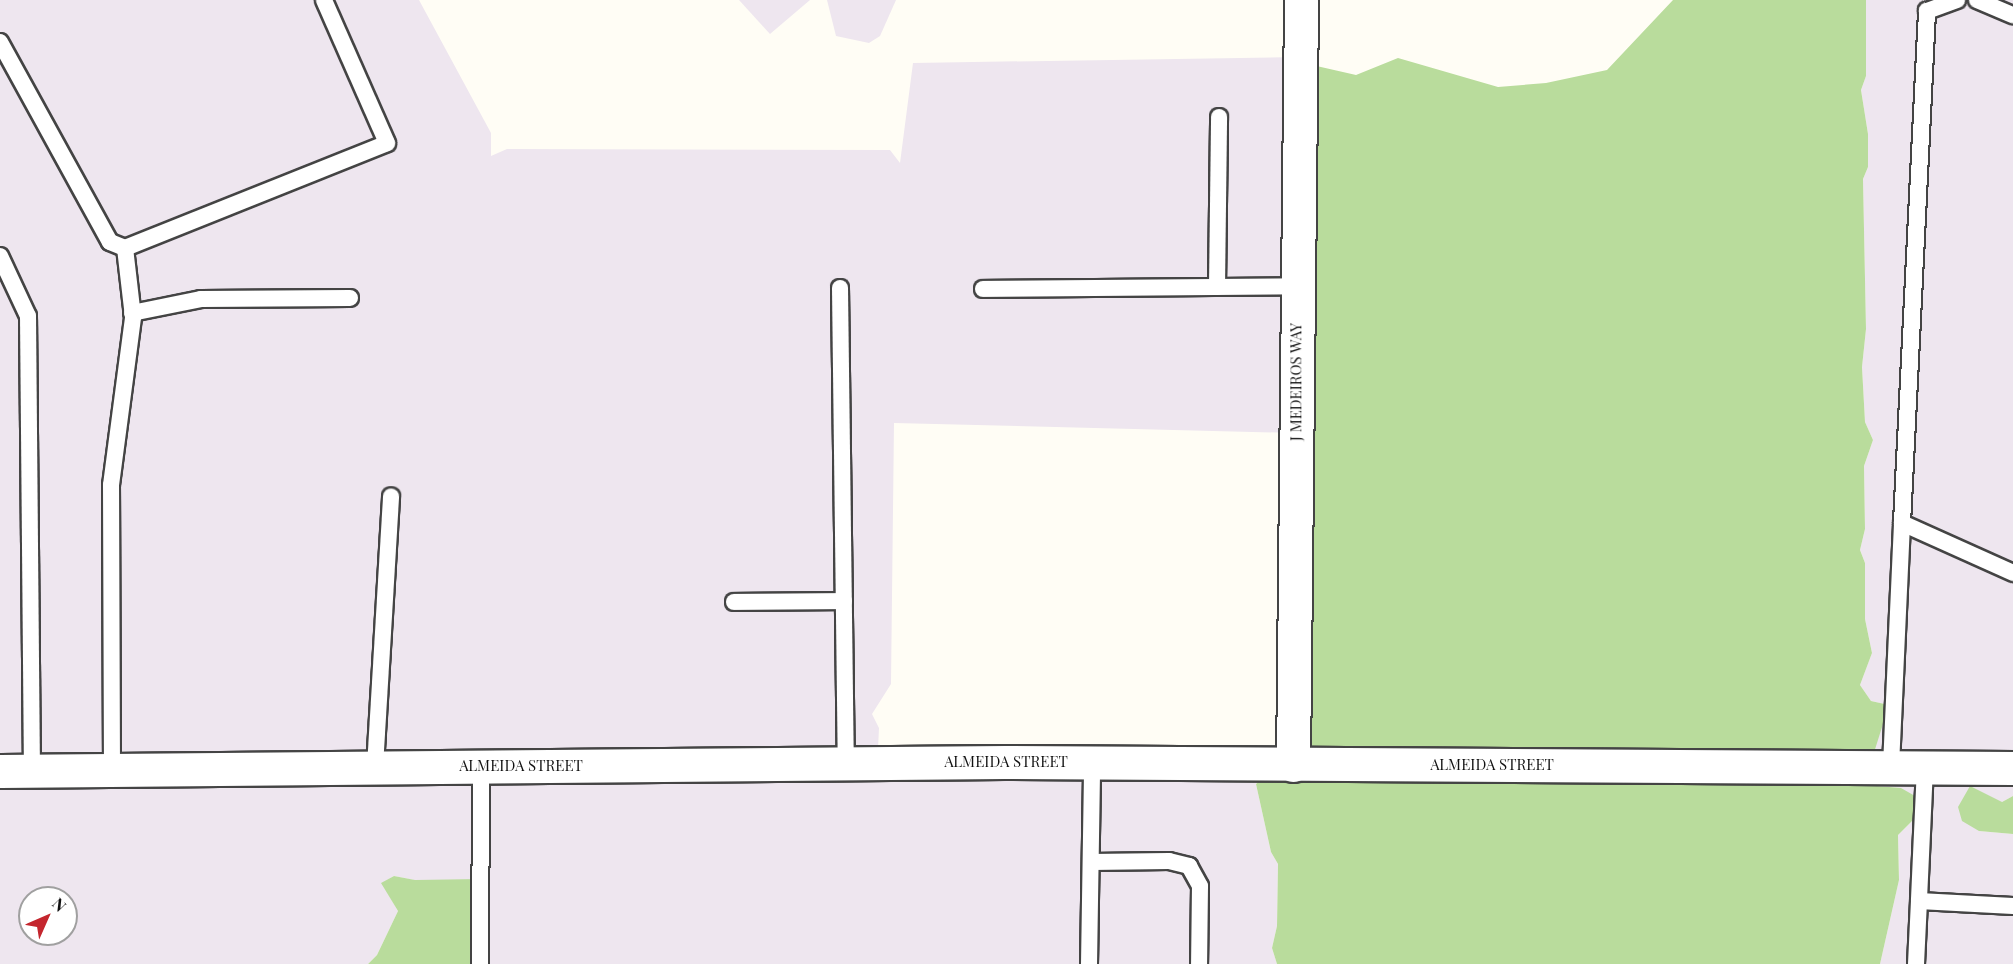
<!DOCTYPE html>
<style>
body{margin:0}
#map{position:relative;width:2013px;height:964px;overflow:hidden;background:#fffdf5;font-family:"Playfair Display",serif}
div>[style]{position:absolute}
.industrial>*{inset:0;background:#eee6ef}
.forest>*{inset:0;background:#b9dc9c}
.roads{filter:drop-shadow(2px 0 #444) drop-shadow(-2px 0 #444) drop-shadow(0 2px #444) drop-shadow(0 -2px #444)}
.service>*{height:16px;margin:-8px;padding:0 8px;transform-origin:8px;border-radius:8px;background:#fff}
.minor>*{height:33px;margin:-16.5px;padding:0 16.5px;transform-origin:16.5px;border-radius:16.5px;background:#fff}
span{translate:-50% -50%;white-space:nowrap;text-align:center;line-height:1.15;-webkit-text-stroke:6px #fff;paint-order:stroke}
.street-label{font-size:15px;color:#111}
.north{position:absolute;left:18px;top:886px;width:60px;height:60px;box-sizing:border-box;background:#fff;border:2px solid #a0a0a0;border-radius:50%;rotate:45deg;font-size:16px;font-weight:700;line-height:24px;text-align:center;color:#111}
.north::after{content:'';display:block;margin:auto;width:21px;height:27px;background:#c4262e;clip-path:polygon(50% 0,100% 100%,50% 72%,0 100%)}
</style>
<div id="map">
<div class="industrial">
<div style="clip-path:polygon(evenodd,0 0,419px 0,491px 133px,491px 156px,507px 149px,890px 150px,900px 163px,913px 63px,1299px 57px,1296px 433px,894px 423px,891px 684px,872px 714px,879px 728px,878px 749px,1261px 779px,1256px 784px,1271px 852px,1278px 864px,1277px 926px,1272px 948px,1277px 964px,486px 964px,414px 880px,394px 876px,382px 883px,398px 911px,377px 955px,368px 964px,0 964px,0 0,30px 898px,66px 898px,66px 934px,30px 934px,30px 898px)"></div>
<div style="clip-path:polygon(739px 0,810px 0,770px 34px)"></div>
<div style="clip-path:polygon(827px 0,896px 0,880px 36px,869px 43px,836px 36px)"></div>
<div style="clip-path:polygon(1866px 0,2013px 0,2013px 796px,2002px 802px,1979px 831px,2013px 834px,2013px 964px,1880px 964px,1899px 880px,1898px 835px,1912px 821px,1921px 818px,1901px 788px,1853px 784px,1845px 776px,1889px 705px,1871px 701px,1860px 685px,1872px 653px,1865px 619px,1865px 563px,1860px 550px,1865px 529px,1864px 466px,1873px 440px,1865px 422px,1862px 367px,1866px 329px,1863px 179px,1868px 167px,1868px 134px,1861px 90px,1866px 76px)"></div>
</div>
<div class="forest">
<div style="clip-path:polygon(1673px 0,1866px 0,1866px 76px,1861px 90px,1868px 134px,1868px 167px,1863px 179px,1866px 329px,1862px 367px,1865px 422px,1873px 440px,1864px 466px,1865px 529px,1860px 550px,1865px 563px,1865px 619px,1872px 653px,1860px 685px,1871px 701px,1889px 705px,1871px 762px,1845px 776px,1853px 784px,1901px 788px,1915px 796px,1922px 818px,1912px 821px,1898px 835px,1899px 880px,1880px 964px,1277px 964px,1272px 948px,1277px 926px,1278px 864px,1271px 852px,1256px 784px,1285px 761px,1299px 62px,1356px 75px,1398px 58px,1498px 87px,1546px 83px,1607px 70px)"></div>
<div style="clip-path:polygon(1970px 786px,2002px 802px,2013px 796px,2013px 834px,1979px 831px,1962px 821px,1958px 807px)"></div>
<div style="clip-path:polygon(394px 876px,415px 880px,480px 879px,486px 964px,368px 964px,377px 955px,398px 911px,381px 883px)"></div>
</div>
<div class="roads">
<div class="service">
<div style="left:1977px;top:0;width:39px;rotate:23deg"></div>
<div style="left:0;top:42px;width:228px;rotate:61.2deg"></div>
<div style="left:110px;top:242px;width:16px;rotate:22deg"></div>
<div style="left:125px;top:248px;width:282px;rotate:-21.8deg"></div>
<div style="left:387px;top:143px;width:156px;rotate:-113.8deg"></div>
<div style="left:0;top:256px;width:66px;rotate:65deg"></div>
<div style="left:28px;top:316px;width:454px;rotate:89.5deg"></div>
<div style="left:1217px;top:287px;width:170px;rotate:-89.3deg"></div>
<div style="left:840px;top:288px;width:475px;rotate:89.3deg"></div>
<div style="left:983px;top:289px;width:313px;rotate:-0.5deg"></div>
<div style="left:132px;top:313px;width:70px;rotate:-11.5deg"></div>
<div style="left:201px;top:299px;width:149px;rotate:-0.4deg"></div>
<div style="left:1902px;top:523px;width:513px;rotate:-87.2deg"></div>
<div style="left:1927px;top:11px;width:32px;rotate:-20deg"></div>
<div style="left:734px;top:602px;width:110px;rotate:-0.5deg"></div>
<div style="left:1891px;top:766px;width:243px;rotate:-87.4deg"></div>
<div style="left:1902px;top:523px;width:122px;rotate:24.2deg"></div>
<div style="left:375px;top:767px;width:271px;rotate:-86.6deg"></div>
<div style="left:1925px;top:767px;width:134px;rotate:92.6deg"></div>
<div style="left:1919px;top:901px;width:94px;rotate:3deg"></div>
<div style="left:112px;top:770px;width:285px;rotate:-90.2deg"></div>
<div style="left:111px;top:485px;width:169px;rotate:-82.5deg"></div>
<div style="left:133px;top:317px;width:69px;rotate:-96.6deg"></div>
<div style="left:1091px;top:862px;width:78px;rotate:-0.7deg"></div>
<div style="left:1169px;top:861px;width:21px;rotate:14deg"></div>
<div style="left:1189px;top:866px;width:23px;rotate:61deg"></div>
<div style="left:1200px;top:886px;width:78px;rotate:90.7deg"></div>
<div style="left:480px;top:964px;width:198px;rotate:-89.7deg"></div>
<div style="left:1089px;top:964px;width:201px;rotate:-89.1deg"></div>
<div style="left:1916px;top:964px;width:63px;rotate:-87.3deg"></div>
</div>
<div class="minor">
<div style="left:1293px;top:765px;width:765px;rotate:-89.4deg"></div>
<div style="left:0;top:771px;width:1012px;rotate:-0.51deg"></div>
<div style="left:1012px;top:762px;width:1001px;rotate:0.34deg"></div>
</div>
</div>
<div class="street-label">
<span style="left:1296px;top:382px;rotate:-90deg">J MEDEIROS WAY</span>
<span style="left:1006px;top:762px">ALMEIDA STREET</span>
<span style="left:1492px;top:765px">ALMEIDA STREET</span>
<span style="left:521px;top:766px">ALMEIDA STREET</span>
</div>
<div class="north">N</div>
</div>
